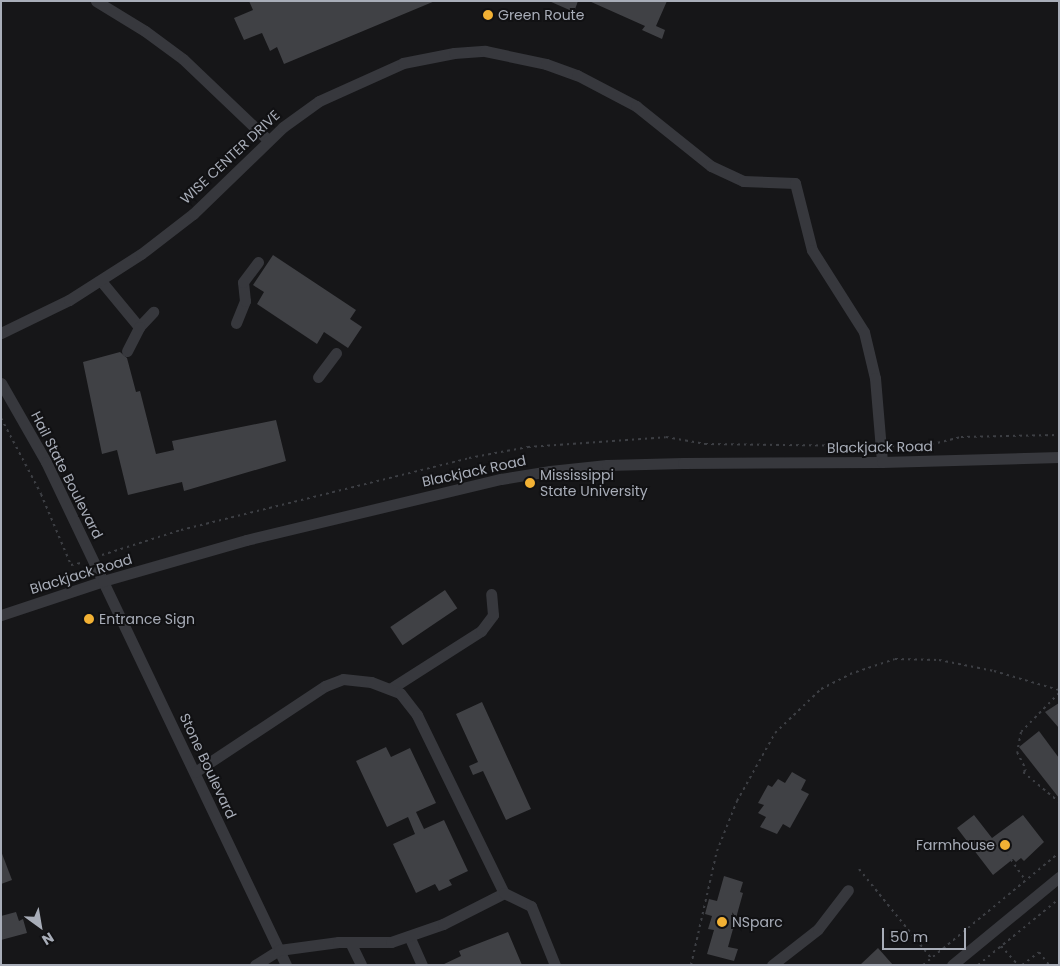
<!DOCTYPE html>
<style>
body{margin:0}
#map{position:relative;width:1060px;height:966px;overflow:hidden;background:#161618;font-family:Poppins,sans-serif}
div>[style]{position:absolute}
.building>*{inset:0;background:#404145;transform-origin:0 0}
.path>*{height:2px;margin-top:-1px;transform-origin:0;background:repeating-linear-gradient(90deg,#3d3f44 0 2.5px,transparent 0 6.5px)}
.minor>*{height:11px;margin:-5.5px;padding:0 5.5px;transform-origin:5.5px;border-radius:5.5px;background:#37383d}
.dots>*{width:14px;height:14px;translate:-50% -50%;box-sizing:border-box;border:2px solid #111113;border-radius:50%}
span{translate:-50% -50%;white-space:nowrap;text-align:center;line-height:1.15;-webkit-text-stroke:4px #111113;paint-order:stroke}
.poi-label{font-size:14px;color:#a8adb8}
.left{translate:0 -50%;text-align:left}
.right{translate:-100% -50%;text-align:right}
.street-label{font-size:14px;color:#a8adb8}
.frame{position:absolute;inset:0;border:2px solid #a8adb8;pointer-events:none}
.north{position:absolute;left:15px;top:901px;width:50px;height:50px;-webkit-text-stroke:4px #111113;paint-order:stroke;rotate:148deg;font-size:14px;font-weight:700;line-height:20px;text-align:center;color:#a8adb8}
.north::after{content:'';display:block;margin:auto;width:18px;height:22px;background:#a8adb8;clip-path:polygon(50% 0,100% 100%,50% 72%,0 100%)}
.scale{position:absolute;left:882px;top:928px;width:84px;height:22px;box-sizing:border-box;border:2px solid #a8adb8;border-top:0;padding-left:6px;font-size:15px;line-height:18px;white-space:nowrap;color:#a8adb8;-webkit-text-stroke:4px #111113;paint-order:stroke}
</style>
<div id="map">
<div class="building">
<div style="clip-path:polygon(249px 1px,435px 1px,284px 64px,277px 47px,270px 51px,262px 33px,244px 40px,234px 18px,253px 10px)"></div>
<div style="clip-path:polygon(549px 1px,578px 1px,574px 12px)"></div>
<div style="clip-path:polygon(589px 1px,667px 1px,656px 26px,665px 30px,662px 39px,642px 30px,645px 26px)"></div>
<div style="clip-path:polygon(273px 255px,356px 310px,350px 319px,362px 327px,348px 348px,324px 332px,317px 344px,257px 304px,264px 292px,253px 285px)"></div>
<div style="clip-path:polygon(120px 352px,127px 358px,136px 392px,140px 391px,156px 454px,174px 450px,172px 441px,276px 420px,286px 461px,184px 491px,182px 482px,128px 495px,117px 450px,102px 454px,83px 362px)"></div>
<div style="left:445px;top:590px;width:22px;height:66px;rotate:56deg"></div>
<div style="clip-path:polygon(482px 702px,531px 809px,506px 820px,483px 771px,473px 775px,469px 766px,478px 762px,456px 714px)"></div>
<div style="clip-path:polygon(1059px 703px,1059px 728px,1045px 712px)"></div>
<div style="clip-path:polygon(1039px 731px,1059px 758px,1059px 798px,1019px 747px)"></div>
<div style="clip-path:polygon(386px 747px,391px 757px,410px 748px,436px 803px,416px 812px,424px 829px,444px 820px,468px 871px,449px 880px,452px 885px,439px 891px,435px 884px,416px 893px,393px 844px,415px 834px,408px 817px,387px 827px,356px 761px)"></div>
<div style="clip-path:polygon(792px 772px,806px 780px,801px 790px,809px 794px,790px 828px,783px 824px,777px 834px,760px 827px,766px 817px,758px 813px,764px 805px,758px 803px,768px 785px,772px 787px,778px 779px,785px 783px)"></div>
<div style="clip-path:polygon(974px 815px,992px 838px,1023px 815px,1044px 842px,1024px 861px,1021px 858px,1016px 862px,1013px 859px,993px 875px,957px 828px)"></div>
<div style="clip-path:polygon(1px 851px,12px 880px,1px 884px)"></div>
<div style="clip-path:polygon(724px 876px,743px 882px,740px 892px,743px 893px,728px 947px,738px 949px,734px 961px,707px 954px,714px 930px,708px 929px,712px 916px,705px 914px,709px 899px,717px 901px)"></div>
<div style="clip-path:polygon(16px 912px,19px 921px,23px 919px,27px 933px,1px 940px,1px 916px)"></div>
<div style="clip-path:polygon(508px 932px,522px 965px,442px 965px,461px 956px,459px 951px)"></div>
<div style="clip-path:polygon(878px 948px,893px 965px,860px 965px)"></div>
</div>
<div class="path">
<div style="left:1px;top:418px;width:86px;rotate:62.2deg"></div>
<div style="left:41px;top:494px;width:77px;rotate:67.1deg"></div>
<div style="left:71px;top:565px;width:10px;rotate:-11deg"></div>
<div style="left:892px;top:446px;width:33px"></div>
<div style="left:925px;top:446px;width:37px;rotate:-14deg"></div>
<div style="left:961px;top:437px;width:98px;rotate:-1.2deg"></div>
<div style="left:102px;top:555px;width:83px;rotate:-17.6deg"></div>
<div style="left:181px;top:530px;width:297px;rotate:-14deg"></div>
<div style="left:469px;top:458px;width:60px;rotate:-10.6deg"></div>
<div style="left:528px;top:447px;width:138px;rotate:-4.1deg"></div>
<div style="left:666px;top:437px;width:40px;rotate:10deg"></div>
<div style="left:705px;top:444px;width:165px;rotate:0.7deg"></div>
<div style="left:1059px;top:693px;width:54px;rotate:134.3deg"></div>
<div style="left:1021px;top:732px;width:20px;rotate:101deg"></div>
<div style="left:1017px;top:752px;width:20px;rotate:63deg"></div>
<div style="left:1026px;top:770px;width:4px;rotate:146deg"></div>
<div style="left:1023px;top:772px;width:47px;rotate:39.8deg"></div>
<div style="left:1007px;top:854px;width:32px;rotate:55deg"></div>
<div style="left:859px;top:869px;width:114px;rotate:51deg"></div>
<div style="left:1001px;top:946px;width:25px;rotate:48deg"></div>
<div style="left:691px;top:965px;width:117px;rotate:-77.2deg"></div>
<div style="left:717px;top:851px;width:54px;rotate:-68.2deg"></div>
<div style="left:737px;top:801px;width:78px;rotate:-60.8deg"></div>
<div style="left:775px;top:733px;width:64px;rotate:-43.7deg"></div>
<div style="left:821px;top:689px;width:33px;rotate:-27deg"></div>
<div style="left:850px;top:674px;width:47px;rotate:-18.4deg"></div>
<div style="left:895px;top:659px;width:44px;rotate:1.3deg"></div>
<div style="left:939px;top:660px;width:56px;rotate:11.3deg"></div>
<div style="left:994px;top:671px;width:68px;rotate:16.3deg"></div>
<div style="left:923px;top:965px;width:176px;rotate:-39.5deg"></div>
<div style="left:978px;top:965px;width:104px;rotate:-39.2deg"></div>
<div style="left:1022px;top:965px;width:21px;rotate:-37deg"></div>
<div style="left:1039px;top:952px;width:16px;rotate:52deg"></div>
</div>
<div class="minor">
<div style="left:96px;top:1px;width:57px;rotate:31.5deg"></div>
<div style="left:145px;top:31px;width:47px;rotate:36.4deg"></div>
<div style="left:183px;top:59px;width:117px;rotate:43.6deg"></div>
<div style="left:101px;top:281px;width:60px;rotate:50.4deg"></div>
<div style="left:139px;top:327px;width:21px;rotate:-47deg"></div>
<div style="left:236px;top:323px;width:24px;rotate:-68deg"></div>
<div style="left:245px;top:301px;width:19px;rotate:-96deg"></div>
<div style="left:243px;top:282px;width:25px;rotate:-53deg"></div>
<div style="left:1px;top:333px;width:76px;rotate:-25.9deg"></div>
<div style="left:69px;top:300px;width:85px;rotate:-32.6deg"></div>
<div style="left:141px;top:254px;width:66px;rotate:-37.6deg"></div>
<div style="left:193px;top:214px;width:125px;rotate:-44deg"></div>
<div style="left:283px;top:127px;width:44px;rotate:-35.8deg"></div>
<div style="left:319px;top:101px;width:92px;rotate:-24.3deg"></div>
<div style="left:403px;top:63px;width:52px;rotate:-11.1deg"></div>
<div style="left:454px;top:53px;width:31px;rotate:-4deg"></div>
<div style="left:485px;top:51px;width:62px;rotate:12deg"></div>
<div style="left:546px;top:64px;width:33px;rotate:20deg"></div>
<div style="left:577px;top:75px;width:67px;rotate:27.7deg"></div>
<div style="left:636px;top:106px;width:96px;rotate:38.7deg"></div>
<div style="left:711px;top:166px;width:35px;rotate:25deg"></div>
<div style="left:743px;top:181px;width:52px;rotate:2.2deg"></div>
<div style="left:795px;top:183px;width:69px;rotate:75.8deg"></div>
<div style="left:812px;top:250px;width:97px;rotate:57.6deg"></div>
<div style="left:864px;top:332px;width:47px;rotate:76.6deg"></div>
<div style="left:875px;top:378px;width:84px;rotate:85.2deg"></div>
<div style="left:127px;top:351px;width:27px;rotate:-63deg"></div>
<div style="left:318px;top:377px;width:30px;rotate:-53deg"></div>
<div style="left:1px;top:383px;width:91px;rotate:60.3deg"></div>
<div style="left:46px;top:462px;width:557px;rotate:64.49deg"></div>
<div style="left:1px;top:615px;width:108px;rotate:-18.4deg"></div>
<div style="left:103px;top:581px;width:149px;rotate:-16deg"></div>
<div style="left:246px;top:540px;width:262px;rotate:-13.5deg"></div>
<div style="left:501px;top:479px;width:50px;rotate:-9.3deg"></div>
<div style="left:550px;top:471px;width:57px;rotate:-6deg"></div>
<div style="left:607px;top:465px;width:76px;rotate:-1.5deg"></div>
<div style="left:683px;top:463px;width:199px;rotate:-0.3deg"></div>
<div style="left:882px;top:462px;width:177px;rotate:-1.6deg"></div>
<div style="left:390px;top:689px;width:108px;rotate:-32.5deg"></div>
<div style="left:481px;top:631px;width:20px;rotate:-53deg"></div>
<div style="left:493px;top:615px;width:21px;rotate:-95deg"></div>
<div style="left:195px;top:772px;width:156px;rotate:-33.5deg"></div>
<div style="left:325px;top:686px;width:19px;rotate:-21deg"></div>
<div style="left:343px;top:679px;width:28px;rotate:6deg"></div>
<div style="left:371px;top:682px;width:31px;rotate:21deg"></div>
<div style="left:400px;top:693px;width:28px;rotate:52deg"></div>
<div style="left:417px;top:715px;width:198px;rotate:64deg"></div>
<div style="left:409px;top:936px;width:32px;rotate:66deg"></div>
<div style="left:350px;top:942px;width:25px;rotate:64deg"></div>
<div style="left:255px;top:965px;width:28px;rotate:-32deg"></div>
<div style="left:279px;top:950px;width:60px;rotate:-7.7deg"></div>
<div style="left:338px;top:942px;width:53px"></div>
<div style="left:391px;top:942px;width:55px;rotate:-19.1deg"></div>
<div style="left:443px;top:924px;width:68px;rotate:-26.9deg"></div>
<div style="left:504px;top:893px;width:30px;rotate:26deg"></div>
<div style="left:531px;top:906px;width:64px;rotate:67.9deg"></div>
<div style="left:772px;top:965px;width:58px;rotate:-38deg"></div>
<div style="left:818px;top:929px;width:49px;rotate:-52.4deg"></div>
<div style="left:952px;top:965px;width:139px;rotate:-39.4deg"></div>
</div>
<div class="dots">
<div style="left:488px;top:15px;background:#f2b134"></div>
<div style="left:530px;top:483px;background:#f2b134"></div>
<div style="left:89px;top:619px;background:#f2b134"></div>
<div style="left:1005px;top:845px;background:#f2b134"></div>
<div style="left:722px;top:922px;background:#f2b134"></div>
</div>
<div class="poi-label">
<span class="left" style="left:498px;top:15px">Green Route</span>
<span class="left" style="left:540px;top:483px">Mississippi<br>State University</span>
<span class="left" style="left:99px;top:619px">Entrance Sign</span>
<span class="right" style="left:995px;top:845px">Farmhouse</span>
<span class="left" style="left:732px;top:922px">NSparc</span>
</div>
<div class="street-label">
<span style="left:230px;top:157px;rotate:-43deg">WISE CENTER DRIVE</span>
<span style="left:880px;top:447px;rotate:-1deg">Blackjack Road</span>
<span style="left:474px;top:471px;rotate:-12deg">Blackjack Road</span>
<span style="left:67px;top:475px;rotate:63deg">Hail State Boulevard</span>
<span style="left:81px;top:574px;rotate:-17deg">Blackjack Road</span>
<span style="left:208px;top:766px;rotate:65deg">Stone Boulevard</span>
</div>
<div class="frame"></div>
<div class="north">N</div>
<div class="scale">50 m</div>
</div>
